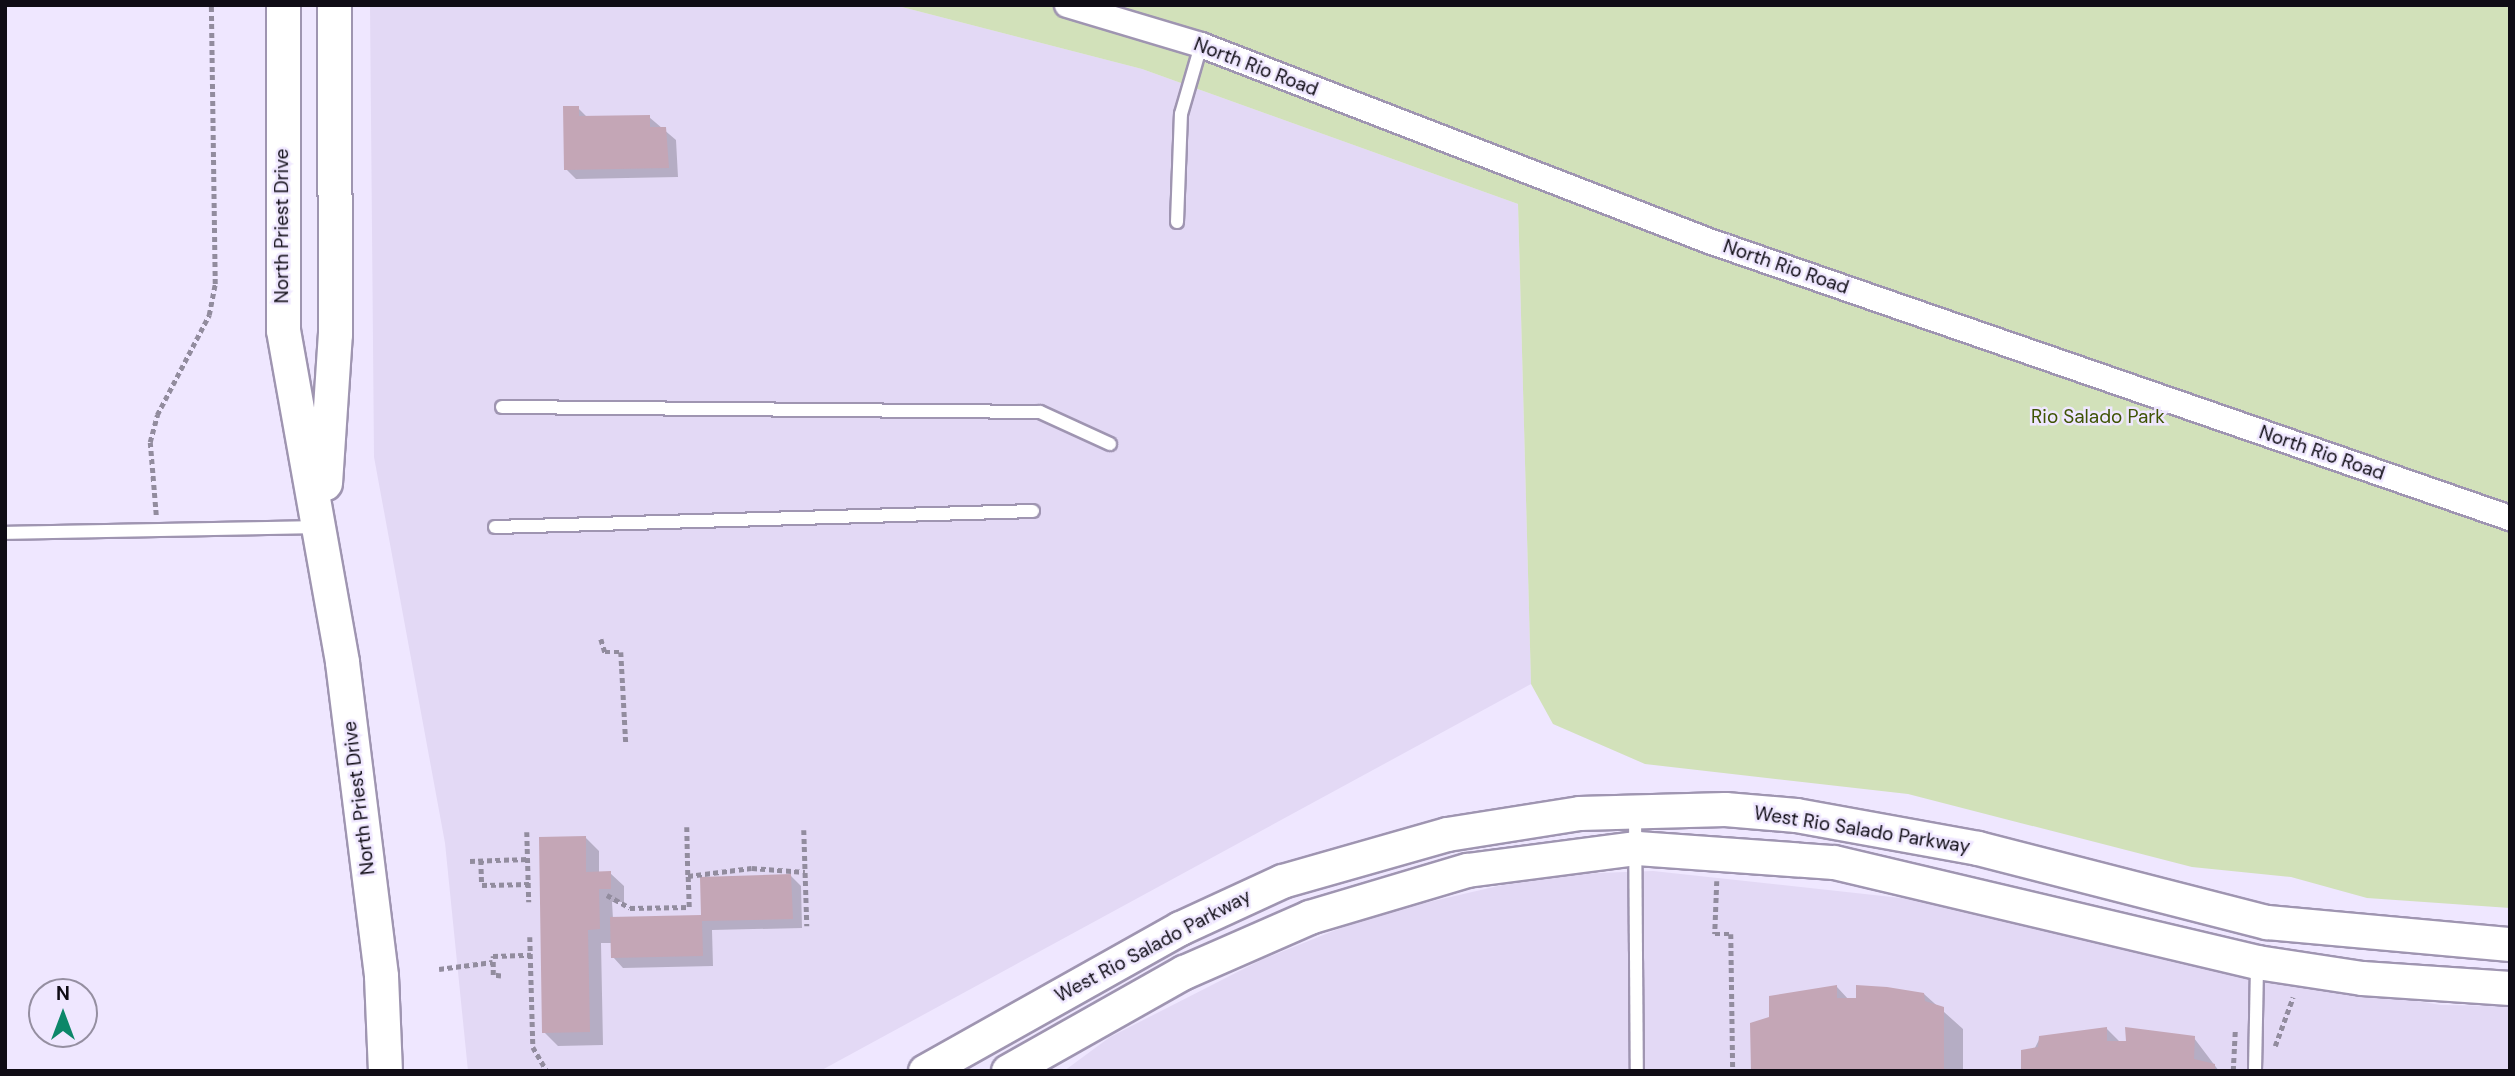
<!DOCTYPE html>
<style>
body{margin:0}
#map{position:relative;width:2515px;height:1076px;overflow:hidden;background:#efe7ff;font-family:"DM Sans",sans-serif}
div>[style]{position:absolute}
.built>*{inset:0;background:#e3d9f5}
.green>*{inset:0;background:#d2e1ba}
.shadow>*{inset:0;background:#0003}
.building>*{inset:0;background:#c4a6b6}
.path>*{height:4.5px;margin-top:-2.25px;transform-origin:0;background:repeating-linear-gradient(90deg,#928c9e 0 5px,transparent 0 8.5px)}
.roads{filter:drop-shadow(2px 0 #9f95b1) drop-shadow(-2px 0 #9f95b1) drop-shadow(0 2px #9f95b1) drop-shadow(0 -2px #9f95b1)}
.service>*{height:12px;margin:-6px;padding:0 6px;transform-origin:6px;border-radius:6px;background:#fff}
.minor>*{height:24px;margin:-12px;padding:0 12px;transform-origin:12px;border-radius:12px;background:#fff}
.secondary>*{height:33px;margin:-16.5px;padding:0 16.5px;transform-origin:16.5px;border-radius:16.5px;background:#fff}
span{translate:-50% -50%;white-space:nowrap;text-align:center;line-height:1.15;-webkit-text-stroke:5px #efe7ff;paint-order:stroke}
.street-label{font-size:19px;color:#0f0c15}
.park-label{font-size:19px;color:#3e5304}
.frame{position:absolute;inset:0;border:7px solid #0f0c15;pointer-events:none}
.north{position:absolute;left:28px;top:978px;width:70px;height:70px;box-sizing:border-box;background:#efe7ff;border:2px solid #958fa1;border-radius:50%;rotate:0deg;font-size:19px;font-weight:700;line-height:28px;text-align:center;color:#0f0c15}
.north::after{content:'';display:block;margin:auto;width:24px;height:32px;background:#0c8769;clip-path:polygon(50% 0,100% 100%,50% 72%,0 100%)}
</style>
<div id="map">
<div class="built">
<div style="clip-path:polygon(370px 5px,894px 5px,1142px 69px,1518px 204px,1531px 684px,820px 1071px,468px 1071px,445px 843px,374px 457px)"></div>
<div style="clip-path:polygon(1653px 871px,1956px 904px,2219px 968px,2441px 1005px,2510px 1006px,2510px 1071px,1064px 1071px,1110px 1037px,1261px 960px,1373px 915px,1546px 875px)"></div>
</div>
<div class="green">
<div style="clip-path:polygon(894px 5px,2510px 5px,2510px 908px,2367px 898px,2291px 877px,2192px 867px,1908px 794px,1645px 764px,1553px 724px,1531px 684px,1518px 204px,1142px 69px)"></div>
</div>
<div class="shadow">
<div style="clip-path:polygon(578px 108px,588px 118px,649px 117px,676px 140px,678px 177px,576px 179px,566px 169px)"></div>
<div style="clip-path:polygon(585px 837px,599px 851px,599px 873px,610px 873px,624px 886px,624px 902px,612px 902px,613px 919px,703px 916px,791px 876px,801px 886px,802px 928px,712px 930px,713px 966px,623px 968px,613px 957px,613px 943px,601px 943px,603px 1045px,558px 1046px,544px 1032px)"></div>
<div style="clip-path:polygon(1837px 987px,1849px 1000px,1924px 994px,1963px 1029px,1963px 1071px,1752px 1071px)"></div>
<div style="clip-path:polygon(2107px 1029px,2121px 1043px,2194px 1038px,2219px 1071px,2023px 1071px,2040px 1038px)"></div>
</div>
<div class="building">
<div style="clip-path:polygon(563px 106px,579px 106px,579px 116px,650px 115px,650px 127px,666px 127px,669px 168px,564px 170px)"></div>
<div style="clip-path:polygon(586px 836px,586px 872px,611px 871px,611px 889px,599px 889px,600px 929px,588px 930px,590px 1032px,542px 1033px,539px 837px)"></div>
<div style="clip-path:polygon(791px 874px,793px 919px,702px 921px,703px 956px,611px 958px,610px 917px,701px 915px,700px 877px)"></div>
<div style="clip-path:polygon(1837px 985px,1837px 998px,1856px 998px,1856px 985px,1887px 987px,1924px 993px,1925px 1001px,1944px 1007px,1944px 1071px,1751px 1071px,1750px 1023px,1769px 1017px,1769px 996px)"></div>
<div style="clip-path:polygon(2107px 1027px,2107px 1041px,2126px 1041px,2125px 1027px,2195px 1036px,2194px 1059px,2215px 1064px,2215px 1071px,2021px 1071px,2021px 1050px,2038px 1047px,2039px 1036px)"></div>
</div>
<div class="path">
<div style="left:156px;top:515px;width:73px;rotate:-94.7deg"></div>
<div style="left:150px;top:442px;width:28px;rotate:-75deg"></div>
<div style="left:157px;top:415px;width:113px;rotate:-62.5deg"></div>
<div style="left:209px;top:315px;width:32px;rotate:-79deg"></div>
<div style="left:215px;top:284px;width:279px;rotate:-90.8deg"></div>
<div style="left:601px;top:639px;width:14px;rotate:73deg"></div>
<div style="left:605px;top:652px;width:16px"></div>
<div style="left:621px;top:652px;width:92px;rotate:86.9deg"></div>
<div style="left:687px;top:827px;width:49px;rotate:88.8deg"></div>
<div style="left:804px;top:830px;width:96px;rotate:88.2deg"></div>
<div style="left:527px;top:832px;width:70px;rotate:88.4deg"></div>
<div style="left:481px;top:860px;width:25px;rotate:88deg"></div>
<div style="left:482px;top:885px;width:47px;rotate:-1.2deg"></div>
<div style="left:470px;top:861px;width:58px;rotate:-2deg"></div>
<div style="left:1717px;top:881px;width:53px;rotate:92.2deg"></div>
<div style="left:1715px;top:934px;width:16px"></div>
<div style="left:1731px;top:934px;width:137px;rotate:89.2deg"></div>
<div style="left:607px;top:895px;width:26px;rotate:29deg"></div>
<div style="left:630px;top:908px;width:59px;rotate:-1deg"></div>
<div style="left:689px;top:907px;width:31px;rotate:-92deg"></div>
<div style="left:688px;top:876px;width:64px;rotate:-7.1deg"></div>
<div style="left:752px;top:868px;width:53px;rotate:4.3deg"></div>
<div style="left:530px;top:937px;width:110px;rotate:88.4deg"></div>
<div style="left:533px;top:1047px;width:28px;rotate:60deg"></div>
<div style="left:439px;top:969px;width:54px;rotate:-7.4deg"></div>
<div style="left:501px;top:976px;width:8px;rotate:-173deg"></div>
<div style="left:493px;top:975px;width:19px;rotate:-90deg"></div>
<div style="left:493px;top:956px;width:38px;rotate:-2deg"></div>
<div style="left:2275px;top:1046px;width:52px;rotate:-69.8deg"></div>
<div style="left:2233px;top:1071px;width:40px;rotate:-87.1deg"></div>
</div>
<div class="roads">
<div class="service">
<div style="left:1177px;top:222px;width:108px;rotate:-87.9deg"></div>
<div style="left:1181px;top:114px;width:72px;rotate:-73.8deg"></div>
<div style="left:502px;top:407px;width:538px;rotate:0.53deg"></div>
<div style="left:1040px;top:412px;width:77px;rotate:24.6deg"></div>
<div style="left:495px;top:527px;width:538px;rotate:-1.7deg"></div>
<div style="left:5px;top:533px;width:310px;rotate:-1.1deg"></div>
<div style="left:1635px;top:812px;width:259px;rotate:89.6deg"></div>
<div style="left:2255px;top:1071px;width:109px;rotate:-88.9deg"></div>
</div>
<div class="minor">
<div style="left:1067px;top:5px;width:140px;rotate:16.6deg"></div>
<div style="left:1201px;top:45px;width:544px;rotate:21.1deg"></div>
<div style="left:1709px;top:241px;width:848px;rotate:19.08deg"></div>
</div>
<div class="secondary">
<div style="left:283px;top:5px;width:325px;rotate:90deg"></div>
<div style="left:283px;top:330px;width:337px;rotate:79.9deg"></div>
<div style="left:342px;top:662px;width:316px;rotate:82.9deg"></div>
<div style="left:381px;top:976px;width:95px;rotate:87.6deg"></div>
<div style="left:325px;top:483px;width:149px;rotate:-86.2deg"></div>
<div style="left:335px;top:334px;width:329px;rotate:-90.2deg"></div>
<div style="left:925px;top:1071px;width:292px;rotate:-29.3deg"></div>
<div style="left:1180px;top:928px;width:112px;rotate:-24.7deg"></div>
<div style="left:1282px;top:881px;width:172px;rotate:-15.9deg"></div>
<div style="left:1447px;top:834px;width:134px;rotate:-9deg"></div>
<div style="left:1579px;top:813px;width:146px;rotate:-1.6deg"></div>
<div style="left:1725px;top:809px;width:71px;rotate:4.8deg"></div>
<div style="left:1796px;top:815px;width:185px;rotate:10.3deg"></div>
<div style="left:1978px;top:848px;width:298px;rotate:14.4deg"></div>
<div style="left:2267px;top:922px;width:244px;rotate:5.2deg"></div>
<div style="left:1008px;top:1071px;width:202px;rotate:-29.4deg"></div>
<div style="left:1184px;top:972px;width:137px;rotate:-23.7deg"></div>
<div style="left:1309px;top:917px;width:165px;rotate:-16.6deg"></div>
<div style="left:1467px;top:870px;width:171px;rotate:-7.4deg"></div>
<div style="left:1637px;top:848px;width:197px;rotate:4.1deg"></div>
<div style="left:1834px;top:862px;width:435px;rotate:13.3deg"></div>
<div style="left:2257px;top:962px;width:106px;rotate:8.7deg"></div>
<div style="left:2362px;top:978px;width:148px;rotate:3.9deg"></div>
</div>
</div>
<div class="street-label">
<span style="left:1256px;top:67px;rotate:21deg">North Rio Road</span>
<span style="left:282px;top:226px;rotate:-90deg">North Priest Drive</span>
<span style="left:1786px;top:267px;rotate:19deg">North Rio Road</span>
<span style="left:2322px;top:453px;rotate:19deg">North Rio Road</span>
<span style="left:359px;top:798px;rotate:-97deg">North Priest Drive</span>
<span style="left:1862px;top:830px;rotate:9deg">West Rio Salado Parkway</span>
<span style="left:1153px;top:946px;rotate:-28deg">West Rio Salado Parkway</span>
</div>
<div class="park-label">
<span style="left:2098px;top:417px">Rio Salado Park</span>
</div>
<div class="frame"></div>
<div class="north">N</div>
</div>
